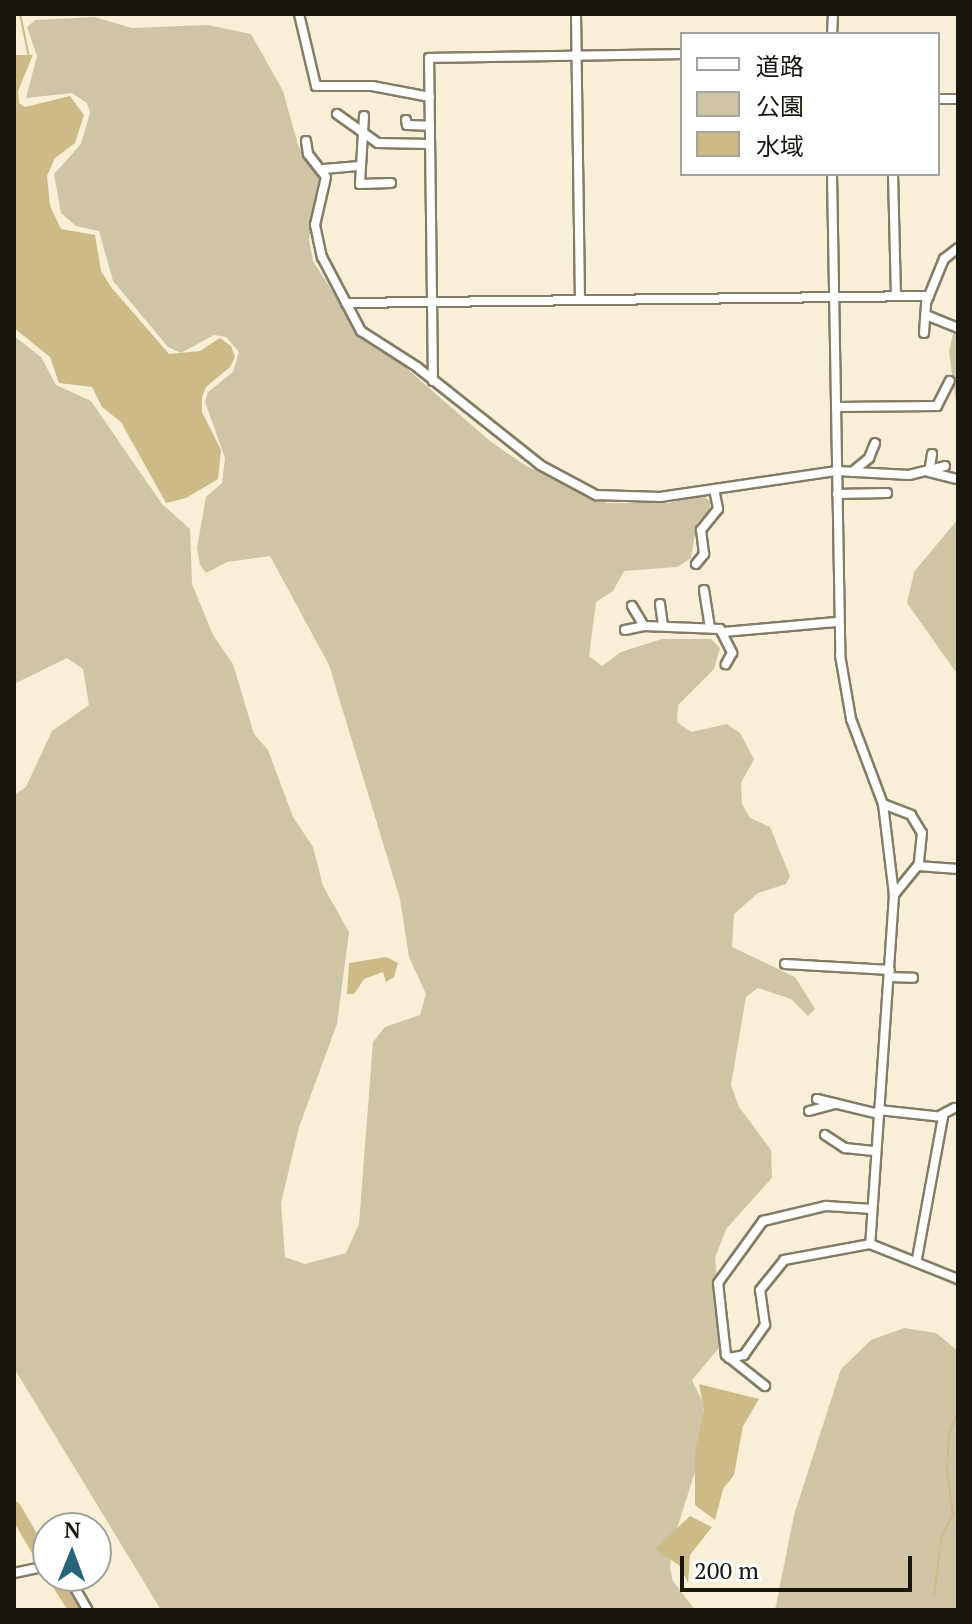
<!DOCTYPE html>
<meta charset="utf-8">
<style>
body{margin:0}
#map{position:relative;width:972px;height:1624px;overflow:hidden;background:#f7efd6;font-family:"PT Serif","Noto Sans JP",serif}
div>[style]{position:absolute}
.green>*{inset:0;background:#cfc4a6}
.water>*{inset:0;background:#ccbb87}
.stream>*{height:2px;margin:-1px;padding:0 1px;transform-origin:1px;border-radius:1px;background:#ccbb87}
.river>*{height:14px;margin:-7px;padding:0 7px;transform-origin:7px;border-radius:7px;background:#ccbb87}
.roads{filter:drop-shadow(2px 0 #847c66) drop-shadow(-2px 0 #847c66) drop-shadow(0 2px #847c66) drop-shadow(0 -2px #847c66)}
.street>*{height:8px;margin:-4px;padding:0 4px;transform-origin:4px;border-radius:4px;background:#fff}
span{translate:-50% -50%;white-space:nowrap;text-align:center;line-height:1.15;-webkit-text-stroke:8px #fff;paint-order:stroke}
.frame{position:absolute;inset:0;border:16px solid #19160d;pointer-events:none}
.legend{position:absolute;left:680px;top:32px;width:260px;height:144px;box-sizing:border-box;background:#fff;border:2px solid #a3a29e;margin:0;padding:10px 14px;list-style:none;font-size:24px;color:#19160d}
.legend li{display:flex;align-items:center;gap:16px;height:40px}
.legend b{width:40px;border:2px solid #a3a29e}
.north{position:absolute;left:32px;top:1512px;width:80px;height:80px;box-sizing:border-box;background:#fff;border:2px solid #a3a29e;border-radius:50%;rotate:1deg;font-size:22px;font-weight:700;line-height:32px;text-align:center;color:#19160d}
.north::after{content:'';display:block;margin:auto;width:28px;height:36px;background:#26647a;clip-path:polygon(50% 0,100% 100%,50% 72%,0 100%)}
.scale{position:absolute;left:680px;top:1556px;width:232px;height:36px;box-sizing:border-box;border:4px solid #19160d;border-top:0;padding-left:10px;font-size:24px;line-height:28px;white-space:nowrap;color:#19160d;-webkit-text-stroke:6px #fff;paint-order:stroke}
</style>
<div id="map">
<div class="green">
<div style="clip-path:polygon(94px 17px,132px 28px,208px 25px,251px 34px,283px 91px,298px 145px,320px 178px,309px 240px,313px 261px,363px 339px,399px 362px,490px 441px,526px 466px,607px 503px,670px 503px,702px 495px,710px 501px,710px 509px,697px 523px,691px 558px,677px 567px,624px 571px,613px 591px,596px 602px,589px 656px,602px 666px,621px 652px,662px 639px,711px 639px,720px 648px,714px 669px,678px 705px,677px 722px,691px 732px,727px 724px,740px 733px,754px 759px,741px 783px,742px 804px,750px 818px,770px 827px,790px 876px,786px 884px,758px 893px,734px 914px,732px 947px,795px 977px,815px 1009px,808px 1016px,791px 999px,758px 988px,746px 997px,731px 1085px,739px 1107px,771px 1150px,772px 1178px,726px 1229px,715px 1258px,723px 1343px,692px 1380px,704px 1405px,700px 1456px,673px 1541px,670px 1568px,673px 1581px,695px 1610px,161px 1610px,14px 1368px,14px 795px,26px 787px,52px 731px,89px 705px,83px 669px,67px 658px,14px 684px,14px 336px,41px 357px,56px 385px,91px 401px,162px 504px,190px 529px,192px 584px,213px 635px,233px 664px,254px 734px,268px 750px,293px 817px,313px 847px,323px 886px,349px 932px,337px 1024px,299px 1127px,281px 1203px,285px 1257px,305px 1264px,346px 1253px,359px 1224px,373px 1042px,385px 1027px,420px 1015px,426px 994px,409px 957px,400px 899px,329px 665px,270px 556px,227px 562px,206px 573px,200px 565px,197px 548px,206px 497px,222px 483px,225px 458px,205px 402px,208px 392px,233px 372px,239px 352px,226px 337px,214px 335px,181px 353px,168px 347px,113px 281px,99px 231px,76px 226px,61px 213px,54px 174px,81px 144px,90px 113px,87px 103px,72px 93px,26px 98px,37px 56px,27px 27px,35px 20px)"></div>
<div style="clip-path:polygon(958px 314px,958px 418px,949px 351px)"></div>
<div style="clip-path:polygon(958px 519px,958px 675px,907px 603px,914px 572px)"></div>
<div style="clip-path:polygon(904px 1328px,936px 1333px,958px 1351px,958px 1610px,775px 1610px,794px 1515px,841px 1369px,871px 1340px)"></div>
</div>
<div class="water">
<div style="clip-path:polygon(14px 55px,33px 55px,18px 91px,19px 103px,25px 107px,70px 96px,84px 115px,75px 143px,55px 158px,47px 176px,50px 206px,61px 229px,95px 235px,101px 271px,111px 287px,169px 354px,200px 351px,220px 338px,231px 346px,235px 357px,230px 367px,206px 387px,202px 397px,202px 412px,221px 450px,218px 479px,186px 498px,166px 503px,121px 422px,102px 407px,92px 387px,59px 383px,50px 357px,14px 328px)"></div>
<div style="clip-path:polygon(386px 957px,398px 963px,394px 977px,386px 982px,383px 972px,364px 979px,354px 994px,347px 994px,349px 963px)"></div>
<div style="clip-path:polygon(699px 1384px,759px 1399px,743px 1426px,734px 1475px,723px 1489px,715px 1520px,695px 1505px,695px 1452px,704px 1410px)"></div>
<div style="clip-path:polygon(690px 1516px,712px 1527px,690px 1555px,688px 1583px,680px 1566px,655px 1549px)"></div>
</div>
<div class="stream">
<div style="left:20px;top:14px;width:44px;rotate:78.2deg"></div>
<div style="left:878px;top:1252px;width:22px;rotate:21deg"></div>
<div style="left:912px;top:1265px;width:51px;rotate:24.5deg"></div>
<div style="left:934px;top:1596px;width:62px;rotate:-82.5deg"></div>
<div style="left:942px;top:1535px;width:23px;rotate:-61deg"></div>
<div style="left:953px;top:1515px;width:43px;rotate:-97.9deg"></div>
<div style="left:947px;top:1472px;width:39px;rotate:-87deg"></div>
<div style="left:949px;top:1433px;width:22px;rotate:-66deg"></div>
</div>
<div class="river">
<div style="left:14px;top:1508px;width:68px;rotate:60deg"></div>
<div style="left:54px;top:1576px;width:40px;rotate:57.1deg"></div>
</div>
<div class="roads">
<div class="street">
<div style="left:299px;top:14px;width:74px;rotate:76.7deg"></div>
<div style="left:316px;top:86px;width:56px"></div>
<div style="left:372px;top:86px;width:59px;rotate:10.7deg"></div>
<div style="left:576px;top:14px;width:286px;rotate:89.2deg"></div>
<div style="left:832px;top:34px;width:20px;rotate:-87deg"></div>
<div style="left:938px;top:99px;width:20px"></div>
<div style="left:337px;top:114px;width:50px;rotate:35.3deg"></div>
<div style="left:378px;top:143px;width:52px;rotate:1.1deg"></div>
<div style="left:364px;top:116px;width:68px;rotate:93.4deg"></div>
<div style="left:360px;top:184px;width:31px;rotate:-2deg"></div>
<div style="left:406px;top:120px;width:5px;rotate:79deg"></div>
<div style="left:407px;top:125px;width:23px;rotate:2deg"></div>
<div style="left:306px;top:141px;width:13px;rotate:81deg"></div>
<div style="left:308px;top:154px;width:29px;rotate:52deg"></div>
<div style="left:326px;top:177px;width:49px;rotate:102.9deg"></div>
<div style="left:315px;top:225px;width:33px;rotate:78deg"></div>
<div style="left:322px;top:257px;width:84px;rotate:62.2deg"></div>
<div style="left:361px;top:331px;width:67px;rotate:32.7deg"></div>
<div style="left:417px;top:367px;width:157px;rotate:38.5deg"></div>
<div style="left:540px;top:465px;width:64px;rotate:28.2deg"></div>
<div style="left:596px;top:495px;width:64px;rotate:1.8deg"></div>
<div style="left:660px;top:497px;width:179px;rotate:-8.4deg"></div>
<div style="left:837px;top:471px;width:72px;rotate:3.2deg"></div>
<div style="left:909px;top:475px;width:37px;rotate:-14deg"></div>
<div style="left:324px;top:169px;width:36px;rotate:-5deg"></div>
<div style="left:832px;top:174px;width:481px;rotate:89deg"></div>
<div style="left:840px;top:655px;width:65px;rotate:80.2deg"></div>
<div style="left:851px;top:719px;width:91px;rotate:69.4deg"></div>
<div style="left:883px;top:804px;width:92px;rotate:83.1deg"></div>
<div style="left:894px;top:895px;width:350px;rotate:93.9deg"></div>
<div style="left:870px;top:1244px;width:95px;rotate:21.7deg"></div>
<div style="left:893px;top:174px;width:122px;rotate:88.6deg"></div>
<div style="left:346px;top:303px;width:583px;rotate:-0.69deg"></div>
<div style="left:926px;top:315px;width:35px;rotate:22deg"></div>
<div style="left:924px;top:333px;width:30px;rotate:-86deg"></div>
<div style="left:926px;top:303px;width:48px;rotate:-67.8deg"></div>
<div style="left:944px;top:259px;width:18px;rotate:-38deg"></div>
<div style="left:433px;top:381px;width:323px;rotate:-90.7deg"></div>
<div style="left:429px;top:58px;width:253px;rotate:-0.9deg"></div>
<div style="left:836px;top:407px;width:101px;rotate:-0.6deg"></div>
<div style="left:937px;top:406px;width:28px;rotate:-63deg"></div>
<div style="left:932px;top:454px;width:18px;rotate:99deg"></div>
<div style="left:929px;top:472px;width:29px;rotate:14deg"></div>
<div style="left:852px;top:472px;width:22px;rotate:-39deg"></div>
<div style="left:869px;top:458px;width:16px;rotate:-68deg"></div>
<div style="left:837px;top:494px;width:50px;rotate:-1.1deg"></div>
<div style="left:696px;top:564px;width:13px;rotate:-51deg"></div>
<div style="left:704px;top:554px;width:24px;rotate:-97deg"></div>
<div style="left:701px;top:530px;width:27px;rotate:-51deg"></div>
<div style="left:718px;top:509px;width:20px;rotate:-101deg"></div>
<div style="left:704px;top:590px;width:37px;rotate:81deg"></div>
<div style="left:660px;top:604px;width:22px;rotate:82deg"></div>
<div style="left:632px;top:606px;width:23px;rotate:59deg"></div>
<div style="left:625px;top:630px;width:19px;rotate:-12deg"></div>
<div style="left:644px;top:626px;width:76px;rotate:2.3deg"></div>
<div style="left:720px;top:629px;width:27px;rotate:63deg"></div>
<div style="left:732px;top:653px;width:13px;rotate:119deg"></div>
<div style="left:725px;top:632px;width:113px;rotate:-5.1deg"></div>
<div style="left:883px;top:804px;width:30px;rotate:21deg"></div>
<div style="left:911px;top:815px;width:21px;rotate:59deg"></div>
<div style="left:922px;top:833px;width:31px;rotate:96deg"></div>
<div style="left:919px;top:864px;width:40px;rotate:129deg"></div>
<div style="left:918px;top:866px;width:40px;rotate:4.3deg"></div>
<div style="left:785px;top:964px;width:105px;rotate:3.3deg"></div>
<div style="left:889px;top:977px;width:24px;rotate:2deg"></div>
<div style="left:817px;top:1099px;width:64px;rotate:13.6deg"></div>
<div style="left:879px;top:1110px;width:64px;rotate:6.2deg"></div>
<div style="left:943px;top:1117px;width:144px;rotate:100.4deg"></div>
<div style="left:809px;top:1111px;width:28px;rotate:-15deg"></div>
<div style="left:941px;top:1115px;width:15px;rotate:-28deg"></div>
<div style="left:825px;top:1135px;width:24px;rotate:33deg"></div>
<div style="left:845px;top:1148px;width:31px;rotate:6deg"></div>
<div style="left:729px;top:1358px;width:15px;rotate:-11deg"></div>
<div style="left:744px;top:1355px;width:37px;rotate:-55deg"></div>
<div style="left:765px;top:1325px;width:35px;rotate:-98deg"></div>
<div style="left:760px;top:1290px;width:38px;rotate:-51deg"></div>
<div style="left:784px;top:1260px;width:87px;rotate:-10.5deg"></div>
<div style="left:765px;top:1386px;width:50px;rotate:-141.5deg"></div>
<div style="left:726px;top:1355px;width:72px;rotate:-96.3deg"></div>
<div style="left:718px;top:1283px;width:77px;rotate:-54deg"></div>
<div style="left:763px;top:1221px;width:65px;rotate:-13.4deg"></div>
<div style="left:826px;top:1206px;width:46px;rotate:3.7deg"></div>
<div style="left:14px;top:1573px;width:35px;rotate:-12deg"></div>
<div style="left:68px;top:1576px;width:39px;rotate:60deg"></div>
</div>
</div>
<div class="frame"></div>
<ul class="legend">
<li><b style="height:10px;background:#fff"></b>道路</li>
<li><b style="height:22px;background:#cfc4a6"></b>公園</li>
<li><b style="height:22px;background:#ccbb87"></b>水域</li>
</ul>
<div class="north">N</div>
<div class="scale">200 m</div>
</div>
